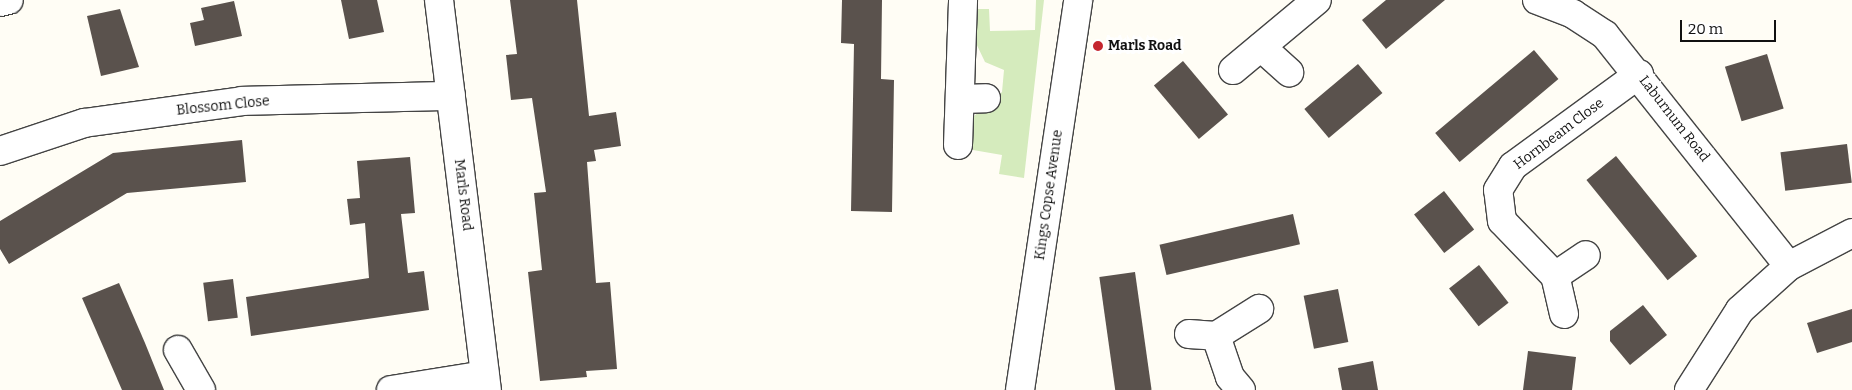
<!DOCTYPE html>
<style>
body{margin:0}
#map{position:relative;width:1852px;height:390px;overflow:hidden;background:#fffdf5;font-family:Bitter,serif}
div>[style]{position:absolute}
.green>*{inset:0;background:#d5ebbd}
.building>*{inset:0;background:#5a524d;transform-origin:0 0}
.roads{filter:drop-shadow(1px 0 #444) drop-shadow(-1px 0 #444) drop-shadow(0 1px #444) drop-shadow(0 -1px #444)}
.minor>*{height:28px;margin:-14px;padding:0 14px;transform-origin:14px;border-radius:14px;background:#fff}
.tertiary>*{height:28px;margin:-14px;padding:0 14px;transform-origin:14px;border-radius:14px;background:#fff}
.dots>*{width:14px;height:14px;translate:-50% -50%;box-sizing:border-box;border:2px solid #fff;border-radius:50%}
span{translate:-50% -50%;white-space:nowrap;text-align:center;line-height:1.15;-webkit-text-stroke:5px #fff;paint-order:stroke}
.poi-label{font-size:14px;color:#111;font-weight:700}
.left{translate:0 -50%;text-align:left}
.street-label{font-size:14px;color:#111}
.scale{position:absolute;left:1680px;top:20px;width:96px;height:22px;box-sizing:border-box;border:2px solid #111;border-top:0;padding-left:6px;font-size:15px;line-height:18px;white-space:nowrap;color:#111;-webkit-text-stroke:4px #fff;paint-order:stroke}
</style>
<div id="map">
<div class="green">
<div style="clip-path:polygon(1036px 0,1044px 0,1024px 178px,999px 174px,1002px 155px,973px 150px,973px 117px,1002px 92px,1004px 70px,985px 62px,974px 39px,975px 9px,989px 9px,990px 31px,1035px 30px)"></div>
</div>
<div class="building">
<div style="clip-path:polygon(341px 0,377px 0,384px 32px,349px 39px)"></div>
<div style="clip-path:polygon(510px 0,577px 0,589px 116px,616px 112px,621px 146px,594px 150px,596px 161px,587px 162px,596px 283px,610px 282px,617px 369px,586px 371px,587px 377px,540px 381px,528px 272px,542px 270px,534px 193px,546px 192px,532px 98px,511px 100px,506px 55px,517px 54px)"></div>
<div style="clip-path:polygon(842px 0,882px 0,881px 79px,894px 80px,892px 212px,851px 211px,854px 44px,841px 43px)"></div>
<div style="clip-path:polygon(1386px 0,1445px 0,1386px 49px,1362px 20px)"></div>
<div style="clip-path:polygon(234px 1px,242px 36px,195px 46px,190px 23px,204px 20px,201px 8px)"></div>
<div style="clip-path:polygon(120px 9px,139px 67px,101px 76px,87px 16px)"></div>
<div style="left:1534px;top:50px;width:38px;height:129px;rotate:50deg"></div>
<div style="left:1767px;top:54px;width:57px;height:44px;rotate:73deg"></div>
<div style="left:1183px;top:61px;width:70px;height:38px;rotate:50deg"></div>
<div style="left:1358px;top:64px;width:38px;height:70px;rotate:50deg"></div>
<div style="clip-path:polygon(242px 140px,246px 182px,127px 193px,9px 264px,0 249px,0 221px,113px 153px)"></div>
<div style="left:1847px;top:144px;width:39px;height:67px;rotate:83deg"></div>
<div style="left:1616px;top:156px;width:129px;height:38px;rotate:51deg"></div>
<div style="clip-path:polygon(410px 157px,415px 213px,401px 214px,408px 273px,424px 271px,429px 310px,251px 336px,246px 297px,369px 278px,365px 223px,350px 225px,347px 199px,360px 198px,357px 161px)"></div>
<div style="left:1444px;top:191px;width:49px;height:38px;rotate:52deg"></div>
<div style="left:1293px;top:214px;width:31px;height:137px;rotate:77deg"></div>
<div style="left:1479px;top:265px;width:48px;height:38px;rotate:52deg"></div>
<div style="left:1135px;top:272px;width:119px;height:36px;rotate:82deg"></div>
<div style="left:233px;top:279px;width:39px;height:30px;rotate:83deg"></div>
<div style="clip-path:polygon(119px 283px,145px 343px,164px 390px,122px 390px,82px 298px)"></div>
<div style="left:1338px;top:289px;width:54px;height:35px;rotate:79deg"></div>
<div style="clip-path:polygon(1643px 305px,1667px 335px,1630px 365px,1610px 341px,1610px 331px)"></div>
<div style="clip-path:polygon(1852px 309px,1852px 342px,1817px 353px,1807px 323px)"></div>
<div style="clip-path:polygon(1528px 351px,1576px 357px,1572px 390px,1523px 390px)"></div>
<div style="clip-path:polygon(1373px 361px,1378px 390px,1342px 390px,1338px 368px)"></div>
</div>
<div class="roads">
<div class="minor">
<div style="left:439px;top:0;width:393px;rotate:83deg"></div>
<div style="left:1537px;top:0;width:39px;rotate:21deg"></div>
<div style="left:1573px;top:14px;width:38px;rotate:33deg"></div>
<div style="left:1605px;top:35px;width:295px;rotate:51.5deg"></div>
<div style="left:0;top:2px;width:9px;rotate:-13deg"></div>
<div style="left:1261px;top:47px;width:38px;rotate:42deg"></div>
<div style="left:1233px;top:70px;width:109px;rotate:-39.8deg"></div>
<div style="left:962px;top:99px;width:24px;rotate:-2deg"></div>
<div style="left:958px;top:145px;width:145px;rotate:-88deg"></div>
<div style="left:0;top:151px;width:89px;rotate:-18.4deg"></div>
<div style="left:84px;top:123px;width:160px;rotate:-7.9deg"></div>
<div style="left:242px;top:101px;width:209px;rotate:-1.4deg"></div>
<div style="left:1555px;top:276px;width:37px;rotate:-34deg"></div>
<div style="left:1564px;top:314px;width:39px;rotate:-103deg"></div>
<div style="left:1555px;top:276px;width:76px;rotate:-133.9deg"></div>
<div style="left:1502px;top:221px;width:31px;rotate:-97deg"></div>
<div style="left:1498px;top:190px;width:28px;rotate:-58deg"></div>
<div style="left:1513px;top:166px;width:156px;rotate:-36.1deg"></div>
<div style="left:1189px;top:334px;width:27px;rotate:4deg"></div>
<div style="left:1216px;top:336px;width:51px;rotate:-32.1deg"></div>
<div style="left:1216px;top:336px;width:43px;rotate:71.1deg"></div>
<div style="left:1230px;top:377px;width:17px;rotate:50deg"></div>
<div style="left:178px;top:350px;width:46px;rotate:60.1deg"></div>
<div style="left:391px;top:390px;width:95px;rotate:-9.1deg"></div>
<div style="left:1689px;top:390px;width:95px;rotate:-57.5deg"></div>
<div style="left:1740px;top:310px;width:66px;rotate:-41.9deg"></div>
<div style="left:1789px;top:266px;width:71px;rotate:-27.6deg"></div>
</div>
<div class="tertiary">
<div style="left:1020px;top:390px;width:394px;rotate:-81.5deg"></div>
</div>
</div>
<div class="dots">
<div style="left:1098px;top:46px;background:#c4262e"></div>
</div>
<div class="poi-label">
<span class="left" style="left:1108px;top:46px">Marls Road</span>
</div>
<div class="street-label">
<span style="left:223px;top:106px;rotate:-6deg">Blossom Close</span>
<span style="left:1674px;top:119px;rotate:52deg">Laburnum Road</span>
<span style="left:1559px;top:134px;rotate:-37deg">Hornbeam Close</span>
<span style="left:463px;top:195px;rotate:83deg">Marls Road</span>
<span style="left:1049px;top:195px;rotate:-82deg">Kings Copse Avenue</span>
</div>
<div class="scale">20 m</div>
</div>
